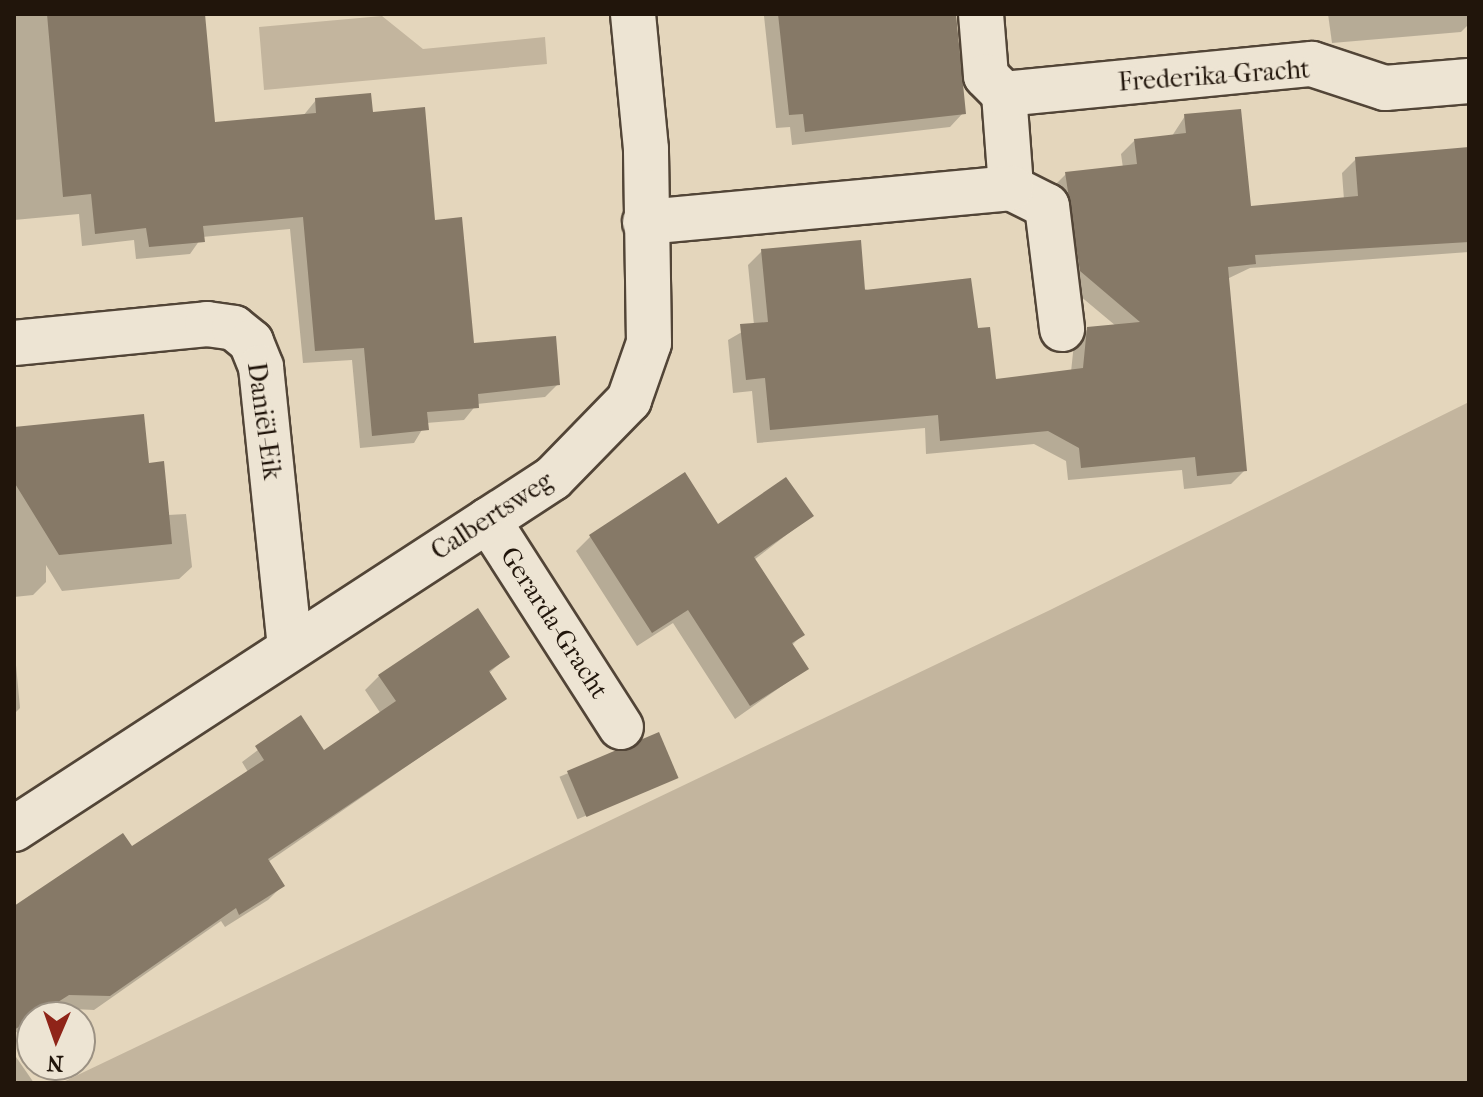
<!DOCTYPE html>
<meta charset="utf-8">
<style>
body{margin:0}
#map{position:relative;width:1483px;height:1097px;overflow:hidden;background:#e4d6bc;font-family:"IM FELL French Canon",serif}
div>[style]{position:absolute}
.green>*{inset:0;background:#c3b59e}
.shadow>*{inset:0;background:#0003;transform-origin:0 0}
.building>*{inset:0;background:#867967;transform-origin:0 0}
.roads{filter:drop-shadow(2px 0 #524537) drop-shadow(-2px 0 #524537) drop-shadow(0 2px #524537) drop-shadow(0 -2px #524537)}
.minor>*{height:44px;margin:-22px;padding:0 22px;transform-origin:22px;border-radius:22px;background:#ede4d3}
span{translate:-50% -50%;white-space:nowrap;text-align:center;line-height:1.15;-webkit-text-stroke:8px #ede4d3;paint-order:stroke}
.street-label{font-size:26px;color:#21150b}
.frame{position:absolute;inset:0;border:16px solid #21150b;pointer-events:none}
.north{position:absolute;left:16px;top:1001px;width:80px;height:80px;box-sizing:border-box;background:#ede4d3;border:2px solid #9b9183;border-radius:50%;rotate:182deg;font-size:22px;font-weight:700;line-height:32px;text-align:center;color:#21150b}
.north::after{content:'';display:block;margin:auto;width:28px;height:36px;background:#8f2418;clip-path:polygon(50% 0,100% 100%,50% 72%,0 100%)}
</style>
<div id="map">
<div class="green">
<div style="clip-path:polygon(382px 16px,423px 49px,545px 37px,547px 64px,264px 90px,259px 27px)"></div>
<div style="clip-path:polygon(1469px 402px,1469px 1083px,61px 1083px,1048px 611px)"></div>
</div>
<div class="shadow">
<div style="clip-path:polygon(14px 14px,203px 14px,213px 125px,303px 116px,316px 100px,371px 114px,433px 222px,472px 345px,558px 384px,545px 397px,477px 404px,464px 420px,426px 423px,414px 443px,360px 448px,352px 360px,303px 363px,290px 229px,202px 237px,190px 254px,136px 259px,134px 240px,82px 246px,79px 214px,14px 220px)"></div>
<div style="clip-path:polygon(736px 14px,955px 14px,963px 113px,950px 127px,792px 145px,790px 127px,776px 128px,764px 16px)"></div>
<div style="clip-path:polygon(1328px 14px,1469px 14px,1469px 24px,1461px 32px,1332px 43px)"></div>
<div style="clip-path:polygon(1185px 116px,1249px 208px,1344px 200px,1342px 173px,1356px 159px,1469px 149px,1469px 252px,1250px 268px,1227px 279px,1245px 470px,1231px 484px,1184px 489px,1182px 470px,1068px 480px,1066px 461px,1034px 444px,926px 454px,925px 428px,757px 443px,752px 391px,733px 393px,728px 340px,754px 325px,748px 265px,762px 251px,976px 330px,994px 381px,1071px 372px,1074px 343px,1088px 329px,1116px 326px,1067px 285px,1052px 188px,1066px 174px,1123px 168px,1121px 154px,1135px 140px,1172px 136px)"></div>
<div style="clip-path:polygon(14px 435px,147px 465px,168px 515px,186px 514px,192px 567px,179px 579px,62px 591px,46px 565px,46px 582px,33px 595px,14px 597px)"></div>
<div style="clip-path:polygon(811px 516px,754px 560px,803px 634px,791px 646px,806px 669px,735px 719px,673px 623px,637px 646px,576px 551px,590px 537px)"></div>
<div style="clip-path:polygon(14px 644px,20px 708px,14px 714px)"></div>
<div style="clip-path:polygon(507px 657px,488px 674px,504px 699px,268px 862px,282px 886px,268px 900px,225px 927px,221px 921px,94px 1010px,53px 1008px,14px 1034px,14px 908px,131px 849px,248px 772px,242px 762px,300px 718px,323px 753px,381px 714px,365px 690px,379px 676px)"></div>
<div style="left:658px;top:735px;width:46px;height:107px;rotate:67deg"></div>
<div style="clip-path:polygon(14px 1054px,34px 1083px,14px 1083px)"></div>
</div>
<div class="building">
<div style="clip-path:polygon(47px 14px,205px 14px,215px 122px,316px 113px,315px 98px,371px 93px,373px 112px,425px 107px,435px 220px,462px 217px,474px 343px,556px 336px,560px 385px,478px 394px,479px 408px,427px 412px,429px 430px,372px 436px,364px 348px,315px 351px,303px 217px,203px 226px,205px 242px,149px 247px,146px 228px,95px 234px,91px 194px,63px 197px)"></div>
<div style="clip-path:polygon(778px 14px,956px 14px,966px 114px,805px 132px,803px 114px,789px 115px)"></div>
<div style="clip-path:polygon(1241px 109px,1251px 206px,1358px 196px,1355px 157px,1469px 147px,1469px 242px,1255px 255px,1256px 264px,1228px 267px,1247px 471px,1197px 476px,1195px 457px,1081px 468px,1079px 448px,1048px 431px,940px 441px,938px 415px,770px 430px,765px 378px,746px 380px,740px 324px,768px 322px,761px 249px,861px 240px,865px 290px,971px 278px,978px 328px,990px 327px,996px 379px,1083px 368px,1087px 327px,1140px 322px,1080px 271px,1065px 172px,1137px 164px,1134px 139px,1186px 133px,1184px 114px)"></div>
<div style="clip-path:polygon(144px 414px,149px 463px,164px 461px,172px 544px,59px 555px,14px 482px,14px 427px)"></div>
<div style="clip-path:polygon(685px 472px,718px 524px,786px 477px,814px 516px,754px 557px,805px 635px,792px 643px,809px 669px,750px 706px,688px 610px,652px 633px,589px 535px)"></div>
<div style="clip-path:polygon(478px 608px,510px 657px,489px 671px,507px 699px,268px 859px,285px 886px,239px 915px,236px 908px,110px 996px,69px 995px,14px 1030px,14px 906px,123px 833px,132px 846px,212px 794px,264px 760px,255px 746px,301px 715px,324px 750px,396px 701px,378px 675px)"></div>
<div style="left:659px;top:732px;width:50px;height:100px;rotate:67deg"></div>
</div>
<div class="roads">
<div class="minor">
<div style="left:981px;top:14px;width:62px;rotate:85.4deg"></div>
<div style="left:986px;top:76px;width:25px;rotate:45deg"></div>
<div style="left:1004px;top:94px;width:94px;rotate:85.7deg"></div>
<div style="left:1011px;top:188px;width:40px;rotate:26.6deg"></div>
<div style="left:1047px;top:206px;width:124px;rotate:83deg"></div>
<div style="left:1004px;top:94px;width:309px;rotate:-5.6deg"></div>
<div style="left:1312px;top:64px;width:77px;rotate:18.2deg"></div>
<div style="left:1385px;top:88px;width:84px;rotate:-4.8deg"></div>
<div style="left:645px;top:222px;width:368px;rotate:-5.3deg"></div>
<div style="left:14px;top:343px;width:194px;rotate:-5.6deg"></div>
<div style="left:207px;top:324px;width:27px;rotate:8deg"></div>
<div style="left:234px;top:328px;width:22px;rotate:39deg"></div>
<div style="left:251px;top:342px;width:27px;rotate:68deg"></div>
<div style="left:261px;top:367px;width:281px;rotate:84.1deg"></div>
<div style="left:488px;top:520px;width:246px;rotate:57.3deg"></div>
<div style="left:14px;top:829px;width:643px;rotate:-33.07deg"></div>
<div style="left:553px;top:478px;width:109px;rotate:-45.7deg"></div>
<div style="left:629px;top:400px;width:60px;rotate:-70.7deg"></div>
<div style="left:649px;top:343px;width:194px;rotate:-90.9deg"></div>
<div style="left:646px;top:149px;width:136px;rotate:-95.5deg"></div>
</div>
</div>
<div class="street-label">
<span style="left:1214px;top:76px;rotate:-4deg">Frederika-Gracht</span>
<span style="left:264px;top:421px;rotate:82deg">Daniël-Eik</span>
<span style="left:492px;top:516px;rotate:-33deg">Calbertsweg</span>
<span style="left:554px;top:623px;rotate:57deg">Gerarda-Gracht</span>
</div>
<div class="frame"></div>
<div class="north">N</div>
</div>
